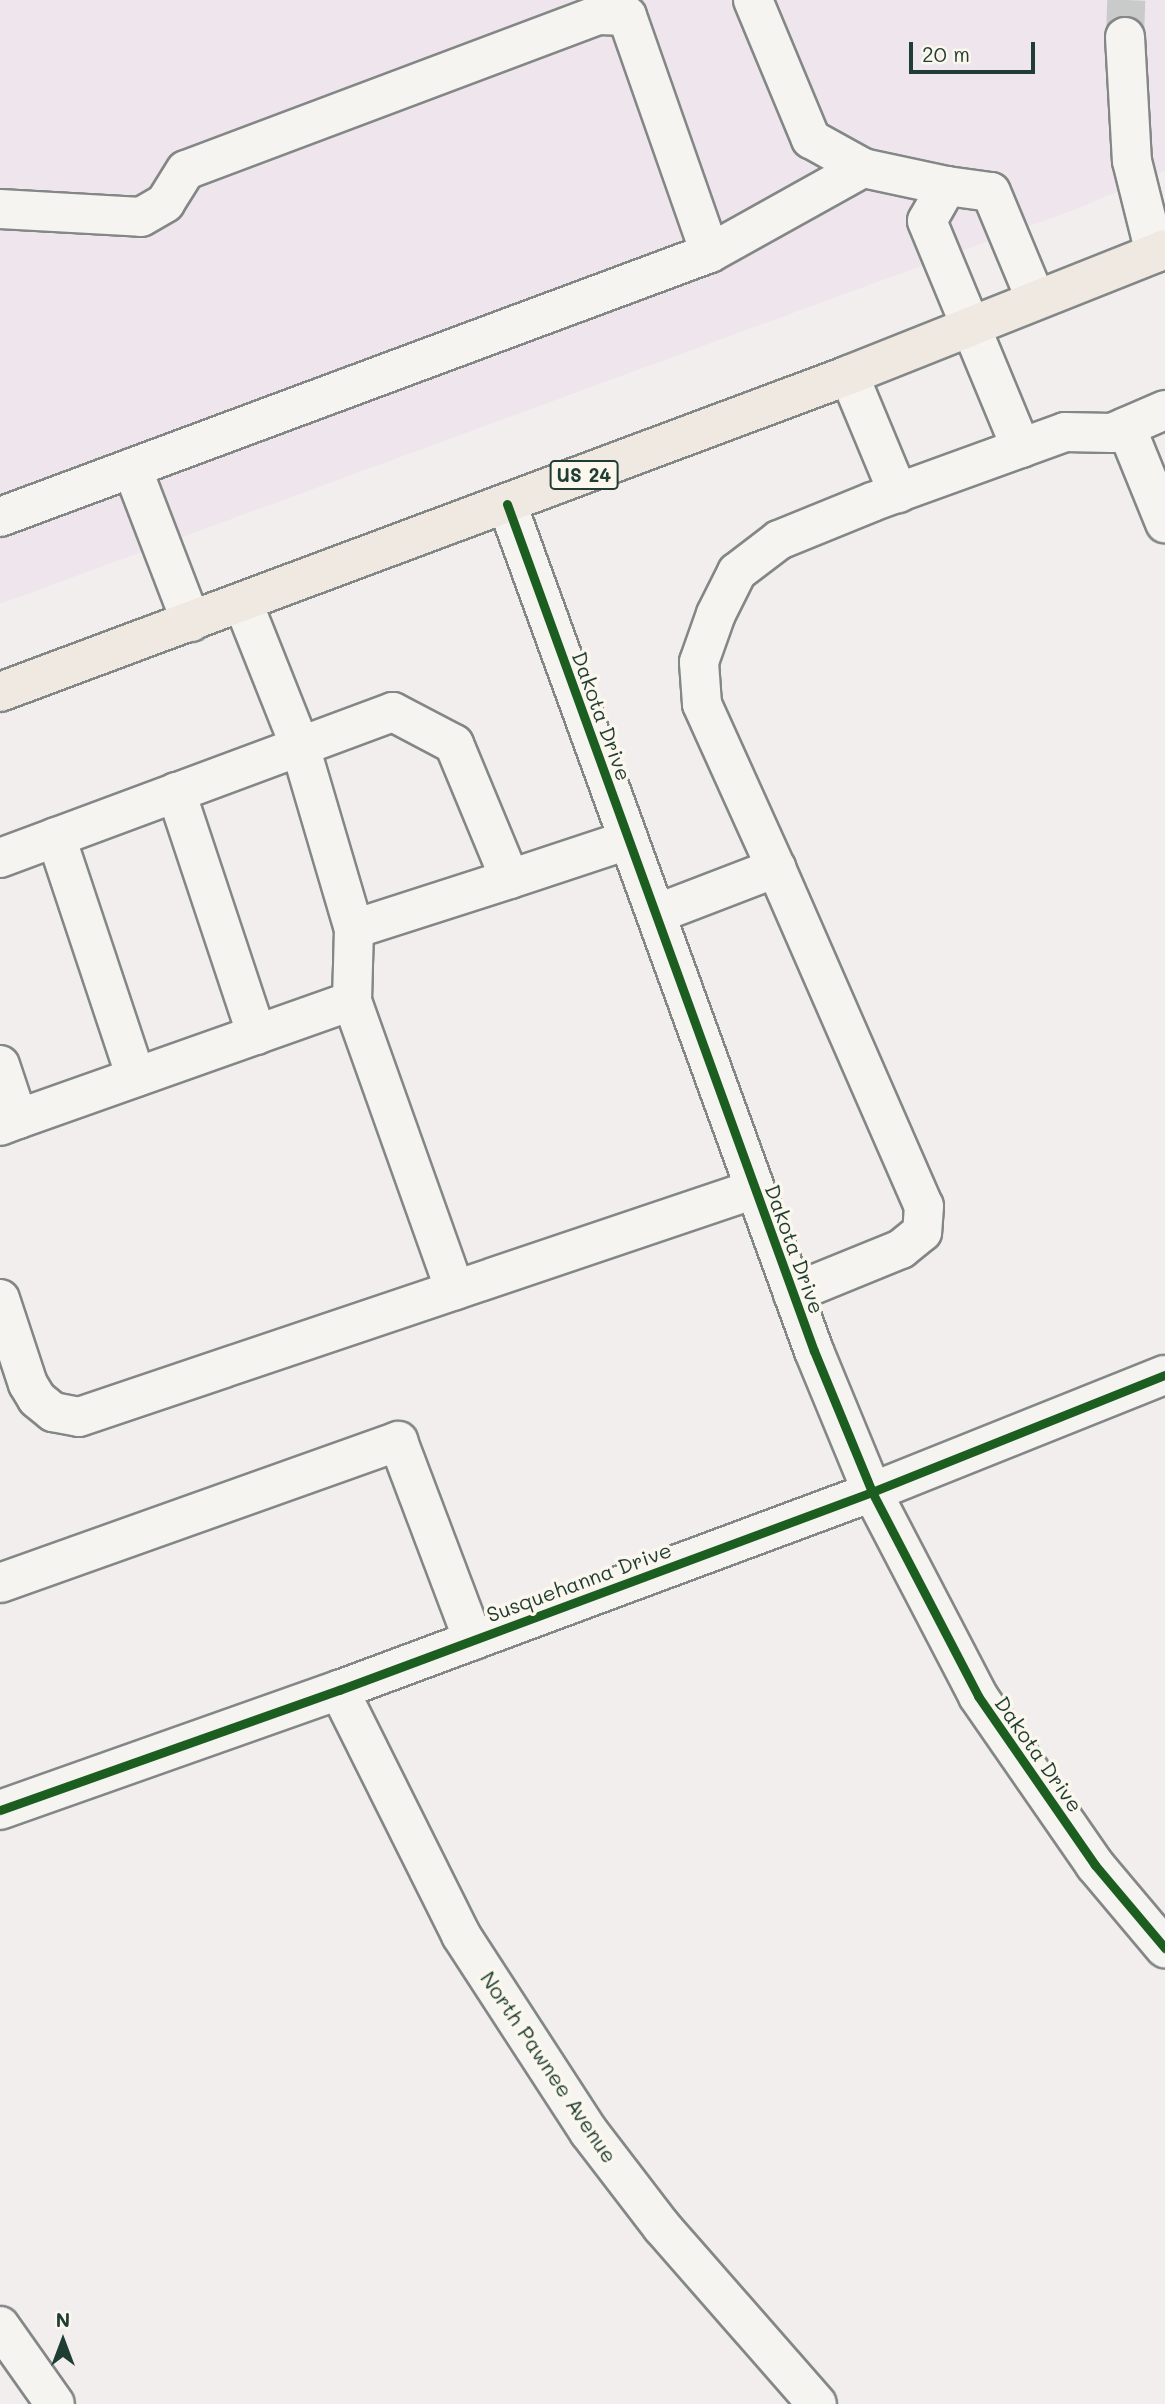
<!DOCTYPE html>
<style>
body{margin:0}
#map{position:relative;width:1165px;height:2404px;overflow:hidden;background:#f2eeee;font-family:Mali,sans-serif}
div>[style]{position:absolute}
.built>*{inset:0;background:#efe5ed}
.minor-tunnel>*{height:38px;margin-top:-19px;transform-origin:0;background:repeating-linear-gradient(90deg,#c8cbc9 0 38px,transparent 0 57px)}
.roads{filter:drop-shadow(2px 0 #838786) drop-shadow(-2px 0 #838786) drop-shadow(0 2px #838786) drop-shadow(0 -2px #838786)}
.minor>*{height:38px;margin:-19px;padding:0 19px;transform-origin:19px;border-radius:19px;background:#f5f4f1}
.highway>*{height:38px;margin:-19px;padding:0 19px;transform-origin:19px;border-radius:19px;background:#efe9e1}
.cycleway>*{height:9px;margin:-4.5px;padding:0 4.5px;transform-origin:4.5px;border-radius:4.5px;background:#1b5e20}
span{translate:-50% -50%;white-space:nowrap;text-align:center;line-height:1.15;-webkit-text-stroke:7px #fbf7ec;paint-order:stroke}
.shield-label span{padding:2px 5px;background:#fbf7ec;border:2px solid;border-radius:5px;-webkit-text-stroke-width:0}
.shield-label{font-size:19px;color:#1f3d34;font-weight:700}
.street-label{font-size:21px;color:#1f3d34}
.north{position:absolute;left:28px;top:2306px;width:70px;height:70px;-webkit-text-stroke:5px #fbf7ec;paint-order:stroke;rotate:0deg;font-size:19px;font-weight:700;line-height:28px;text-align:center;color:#1f3d34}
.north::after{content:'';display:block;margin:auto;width:24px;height:32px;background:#1f3d34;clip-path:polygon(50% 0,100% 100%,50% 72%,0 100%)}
.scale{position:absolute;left:909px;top:42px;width:126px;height:32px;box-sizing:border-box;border:4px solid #1f3d34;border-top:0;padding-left:9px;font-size:21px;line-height:24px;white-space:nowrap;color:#1f3d34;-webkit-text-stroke:5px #fbf7ec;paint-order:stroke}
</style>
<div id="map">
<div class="built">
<div style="clip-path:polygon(0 0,1165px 0,1165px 171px,1079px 208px,0 604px)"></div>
</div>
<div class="minor-tunnel">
<div style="left:1125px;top:37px;width:37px;rotate:-88deg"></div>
</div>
<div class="roads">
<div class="minor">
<div style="left:753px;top:0;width:151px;rotate:67.4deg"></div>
<div style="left:811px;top:139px;width:60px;rotate:29.1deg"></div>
<div style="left:863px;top:168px;width:86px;rotate:12.1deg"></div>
<div style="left:947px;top:186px;width:44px;rotate:7.8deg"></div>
<div style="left:991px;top:192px;width:117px;rotate:67.4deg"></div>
<div style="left:1125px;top:37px;width:124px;rotate:86.8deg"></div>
<div style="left:1132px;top:161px;width:95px;rotate:76deg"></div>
<div style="left:947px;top:186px;width:40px;rotate:119.7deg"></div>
<div style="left:927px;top:221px;width:246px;rotate:67.5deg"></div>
<div style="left:0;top:209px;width:141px;rotate:3.2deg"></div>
<div style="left:141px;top:217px;width:28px;rotate:-30deg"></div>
<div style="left:165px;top:203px;width:39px;rotate:-58deg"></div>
<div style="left:186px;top:170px;width:441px;rotate:-20.6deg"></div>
<div style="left:599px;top:15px;width:28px;rotate:2deg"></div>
<div style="left:627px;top:16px;width:251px;rotate:70.7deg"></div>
<div style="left:710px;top:253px;width:175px;rotate:-29.1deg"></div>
<div style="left:849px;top:375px;width:128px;rotate:67.4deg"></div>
<div style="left:1126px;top:427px;width:104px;rotate:67.9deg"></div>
<div style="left:132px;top:468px;width:165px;rotate:69deg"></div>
<div style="left:507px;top:504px;width:901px;rotate:70.08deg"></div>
<div style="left:814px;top:1351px;width:152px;rotate:67.6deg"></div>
<div style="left:872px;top:1492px;width:230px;rotate:62.5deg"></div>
<div style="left:978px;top:1696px;width:206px;rotate:55.3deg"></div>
<div style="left:1095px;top:1865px;width:109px;rotate:49.9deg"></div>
<div style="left:0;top:517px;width:757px;rotate:-20.4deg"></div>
<div style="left:243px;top:603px;width:154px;rotate:68.3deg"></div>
<div style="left:300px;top:746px;width:191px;rotate:73.6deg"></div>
<div style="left:354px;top:929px;width:72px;rotate:91.6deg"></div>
<div style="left:352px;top:1001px;width:307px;rotate:70.4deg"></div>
<div style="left:176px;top:792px;width:256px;rotate:71.6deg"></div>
<div style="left:56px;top:837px;width:253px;rotate:71.6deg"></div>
<div style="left:0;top:858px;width:419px;rotate:-20.4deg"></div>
<div style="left:393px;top:712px;width:69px;rotate:27.7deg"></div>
<div style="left:454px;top:744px;width:146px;rotate:67.5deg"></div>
<div style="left:510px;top:879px;width:124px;rotate:-18.3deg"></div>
<div style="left:776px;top:868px;width:369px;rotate:66.4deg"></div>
<div style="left:924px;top:1206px;width:26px;rotate:94deg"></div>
<div style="left:922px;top:1232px;width:27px;rotate:141deg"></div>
<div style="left:901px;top:1249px;width:117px;rotate:157.8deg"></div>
<div style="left:656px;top:914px;width:129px;rotate:-21deg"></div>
<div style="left:776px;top:868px;width:180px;rotate:-114.3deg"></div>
<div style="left:702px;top:704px;width:42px;rotate:-94.1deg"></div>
<div style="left:699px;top:662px;width:51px;rotate:-70.5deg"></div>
<div style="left:716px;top:614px;width:47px;rotate:-63.4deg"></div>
<div style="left:737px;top:572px;width:53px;rotate:-37.3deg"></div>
<div style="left:779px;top:540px;width:100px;rotate:-22.2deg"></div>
<div style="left:872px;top:502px;width:205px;rotate:-19.9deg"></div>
<div style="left:1065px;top:432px;width:47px;rotate:1.2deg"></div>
<div style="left:1112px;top:433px;width:58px;rotate:-23.5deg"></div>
<div style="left:354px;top:929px;width:164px;rotate:-17.8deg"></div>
<div style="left:0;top:1065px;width:57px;rotate:71.6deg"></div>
<div style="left:18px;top:1119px;width:19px;rotate:159deg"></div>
<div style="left:18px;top:1119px;width:354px;rotate:-19.5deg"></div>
<div style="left:0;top:1299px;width:89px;rotate:71.8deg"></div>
<div style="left:28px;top:1384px;width:17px;rotate:59deg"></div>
<div style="left:37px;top:1399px;width:21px;rotate:39deg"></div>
<div style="left:53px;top:1412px;width:26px;rotate:11deg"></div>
<div style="left:79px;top:1417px;width:713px;rotate:-18.64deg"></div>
<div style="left:0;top:1583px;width:423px;rotate:-19.6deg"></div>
<div style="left:398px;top:1441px;width:213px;rotate:69.3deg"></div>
<div style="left:339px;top:1690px;width:274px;rotate:63.5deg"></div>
<div style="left:461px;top:1935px;width:235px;rotate:57deg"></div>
<div style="left:589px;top:2132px;width:120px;rotate:52.5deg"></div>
<div style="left:662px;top:2227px;width:235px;rotate:48.8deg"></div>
<div style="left:0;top:1810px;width:360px;rotate:-19.5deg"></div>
<div style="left:339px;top:1690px;width:569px;rotate:-20.38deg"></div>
<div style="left:872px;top:1492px;width:315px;rotate:-21.8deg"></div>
<div style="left:0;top:2326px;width:95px;rotate:54.8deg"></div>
</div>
<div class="highway">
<div style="left:0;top:692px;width:906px;rotate:-20.47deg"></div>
<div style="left:849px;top:375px;width:340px;rotate:-21.7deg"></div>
</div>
</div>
<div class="cycleway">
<div style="left:507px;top:504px;width:901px;rotate:70.08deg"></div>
<div style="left:814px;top:1351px;width:152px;rotate:67.6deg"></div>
<div style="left:872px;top:1492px;width:230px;rotate:62.5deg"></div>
<div style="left:978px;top:1696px;width:206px;rotate:55.3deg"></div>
<div style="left:1095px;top:1865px;width:109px;rotate:49.9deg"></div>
<div style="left:0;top:1810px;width:360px;rotate:-19.5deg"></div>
<div style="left:339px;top:1690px;width:569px;rotate:-20.38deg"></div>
<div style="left:872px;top:1492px;width:315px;rotate:-21.8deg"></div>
</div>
<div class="shield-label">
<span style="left:584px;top:475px">US 24</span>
</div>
<div class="street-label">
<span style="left:602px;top:716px;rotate:70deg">Dakota Drive</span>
<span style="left:795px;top:1249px;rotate:70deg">Dakota Drive</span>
<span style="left:579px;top:1582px;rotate:-20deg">Susquehanna Drive</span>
<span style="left:1039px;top:1754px;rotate:55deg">Dakota Drive</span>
<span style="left:549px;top:2067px;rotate:56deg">North Pawnee Avenue</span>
</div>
<div class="north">N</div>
<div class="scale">20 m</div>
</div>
